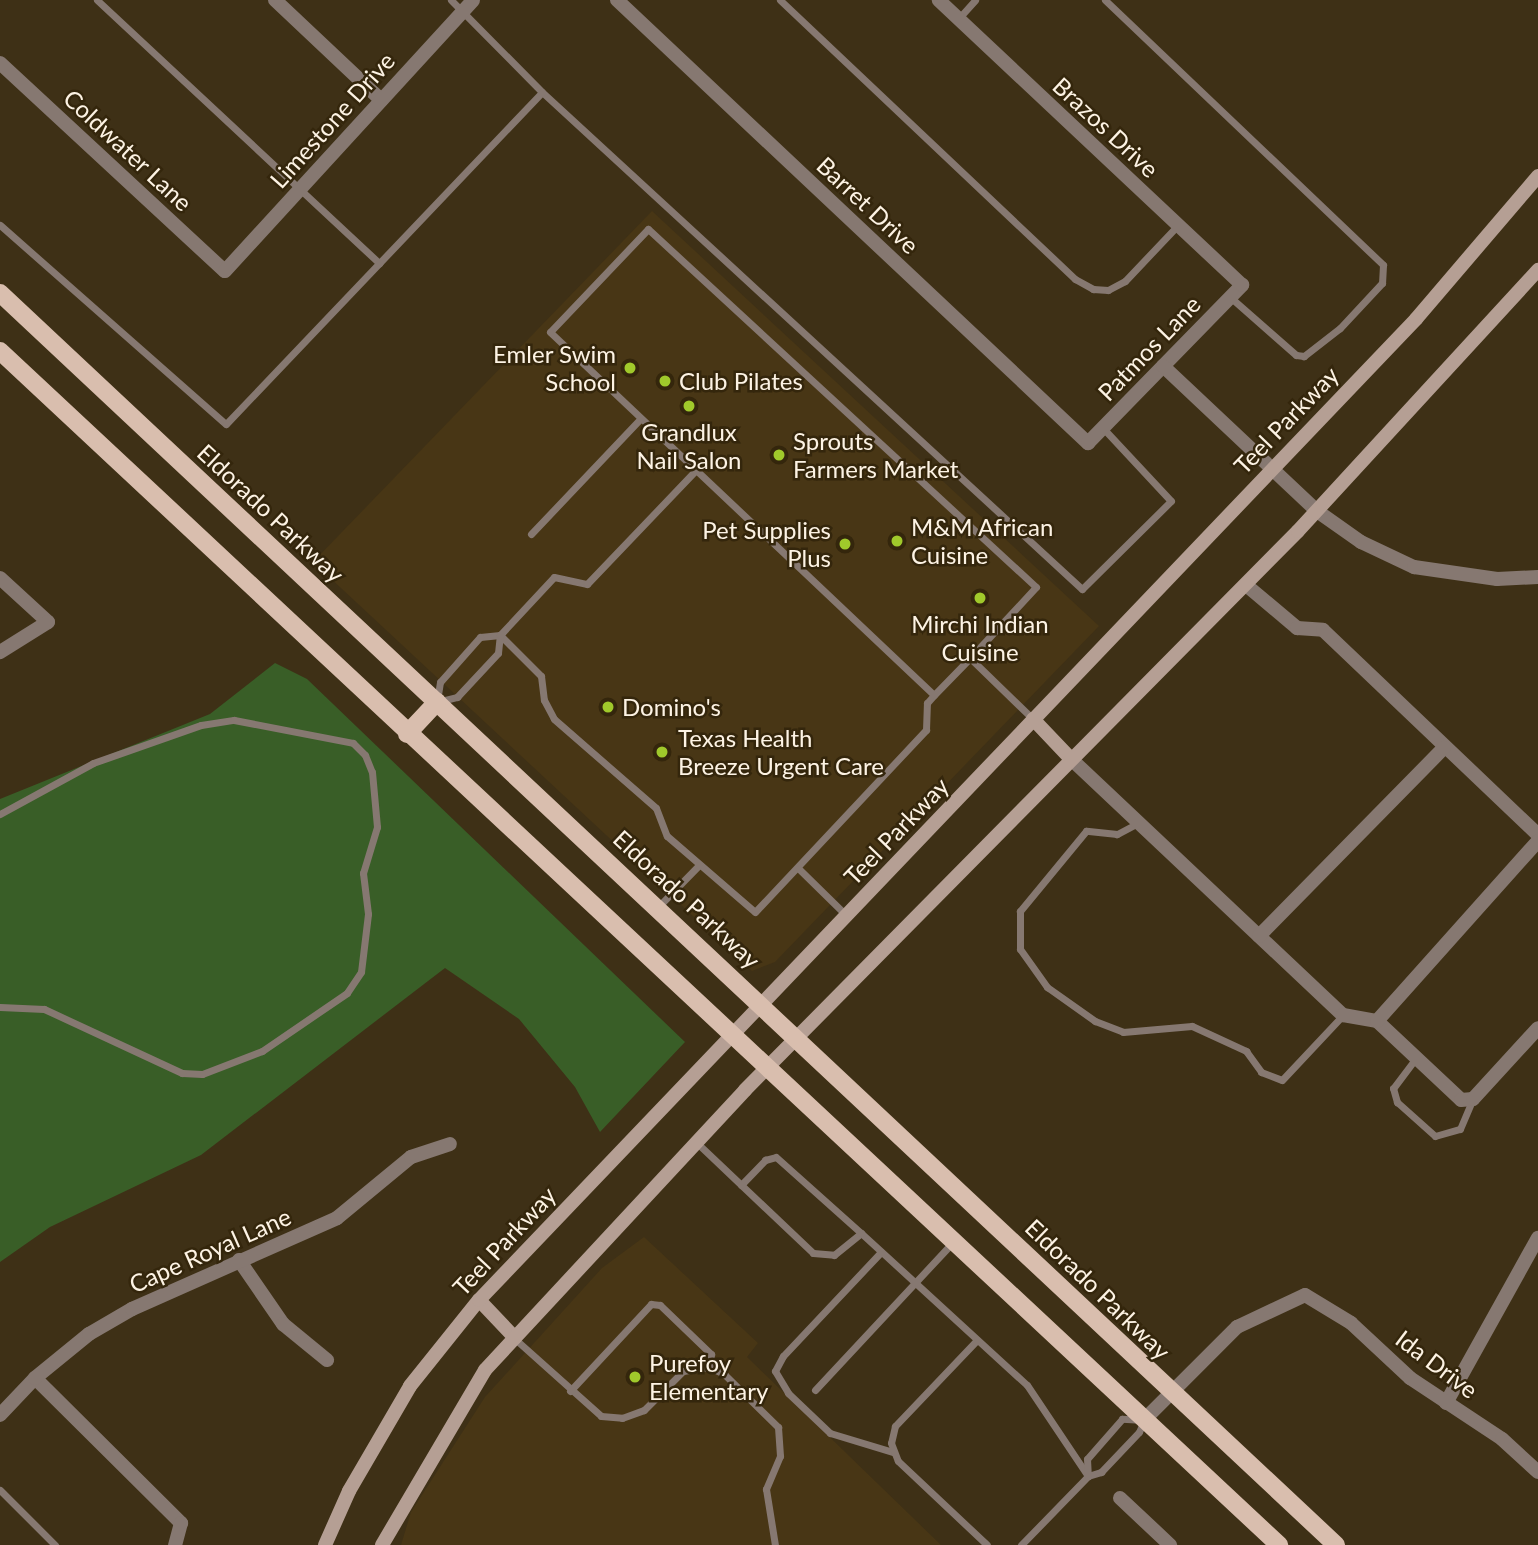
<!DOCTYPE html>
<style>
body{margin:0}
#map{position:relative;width:1538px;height:1545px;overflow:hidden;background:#3e3016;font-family:Lato,sans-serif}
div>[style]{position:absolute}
.built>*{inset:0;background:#483615}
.green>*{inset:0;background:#395e27}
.service>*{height:7px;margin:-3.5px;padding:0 3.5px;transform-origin:3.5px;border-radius:3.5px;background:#867871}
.minor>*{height:14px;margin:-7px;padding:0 7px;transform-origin:7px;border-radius:7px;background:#867871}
.secondary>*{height:14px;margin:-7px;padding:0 7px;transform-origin:7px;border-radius:7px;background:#b59f94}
.primary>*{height:18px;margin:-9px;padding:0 9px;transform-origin:9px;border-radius:9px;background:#d9beae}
.dots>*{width:19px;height:19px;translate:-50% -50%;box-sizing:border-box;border:4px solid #34260c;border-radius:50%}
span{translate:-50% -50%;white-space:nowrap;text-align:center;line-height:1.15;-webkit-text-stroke:5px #34260c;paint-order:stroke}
.street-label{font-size:24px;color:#fdf3e4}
.poi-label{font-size:24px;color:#fdf3e4}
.right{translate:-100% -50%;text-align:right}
.left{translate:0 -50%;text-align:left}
</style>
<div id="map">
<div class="built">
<div style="clip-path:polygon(652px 211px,1099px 626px,775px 962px,752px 971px,313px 562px)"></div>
<div style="clip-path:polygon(644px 1237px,758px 1343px,747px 1357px,941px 1545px,401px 1545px,411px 1512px,485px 1397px,602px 1268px)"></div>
</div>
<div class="green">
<div style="clip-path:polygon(275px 663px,307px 679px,685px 1042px,600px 1132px,575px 1087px,519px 1019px,445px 968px,201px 1155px,50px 1227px,0 1262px,0 799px,210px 714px)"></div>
</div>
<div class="service">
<div style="left:97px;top:0;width:386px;rotate:43deg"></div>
<div style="left:451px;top:0;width:129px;rotate:45.3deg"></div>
<div style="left:542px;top:92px;width:734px;rotate:42.63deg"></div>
<div style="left:1082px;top:589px;width:125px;rotate:-44.7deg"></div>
<div style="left:1171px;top:501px;width:100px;rotate:-133deg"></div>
<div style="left:780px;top:0;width:406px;rotate:43.4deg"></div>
<div style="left:1075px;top:279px;width:21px;rotate:29deg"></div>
<div style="left:1093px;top:289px;width:15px;rotate:4deg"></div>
<div style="left:1108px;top:290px;width:19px;rotate:-28deg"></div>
<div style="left:1125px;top:281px;width:76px;rotate:-46.6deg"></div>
<div style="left:1105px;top:0;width:384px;rotate:43.6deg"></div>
<div style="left:1383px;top:265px;width:18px;rotate:93deg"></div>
<div style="left:1382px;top:283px;width:62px;rotate:133deg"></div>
<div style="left:1340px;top:328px;width:46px;rotate:142.1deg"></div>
<div style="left:1304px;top:356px;width:8px;rotate:-173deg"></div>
<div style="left:1296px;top:355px;width:88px;rotate:-138.7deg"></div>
<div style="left:959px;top:18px;width:24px;rotate:-48deg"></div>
<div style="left:0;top:225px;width:301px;rotate:41.4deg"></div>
<div style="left:226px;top:424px;width:458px;rotate:-46.4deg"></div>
<div style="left:531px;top:534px;width:158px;rotate:-46.5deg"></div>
<div style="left:500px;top:635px;width:58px;rotate:45deg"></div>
<div style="left:541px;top:676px;width:24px;rotate:83deg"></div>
<div style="left:544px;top:700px;width:21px;rotate:62deg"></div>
<div style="left:554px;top:719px;width:135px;rotate:41.1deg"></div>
<div style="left:656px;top:808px;width:30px;rotate:69deg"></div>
<div style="left:667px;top:836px;width:116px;rotate:40.8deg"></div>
<div style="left:755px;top:912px;width:250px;rotate:-46.8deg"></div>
<div style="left:926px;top:730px;width:27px;rotate:-88deg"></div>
<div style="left:927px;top:703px;width:11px;rotate:-49deg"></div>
<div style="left:934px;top:695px;width:52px;rotate:-45.8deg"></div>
<div style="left:970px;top:658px;width:97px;rotate:-47.1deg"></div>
<div style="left:1036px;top:587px;width:528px;rotate:-137.3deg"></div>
<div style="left:648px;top:229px;width:142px;rotate:133.6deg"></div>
<div style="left:550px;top:332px;width:528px;rotate:43.39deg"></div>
<div style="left:500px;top:635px;width:20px;rotate:174deg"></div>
<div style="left:480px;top:637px;width:60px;rotate:131.6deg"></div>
<div style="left:440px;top:682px;width:20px;rotate:99deg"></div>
<div style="left:437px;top:702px;width:21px;rotate:-14deg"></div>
<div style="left:457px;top:697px;width:60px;rotate:-47deg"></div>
<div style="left:498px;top:653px;width:18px;rotate:-84deg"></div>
<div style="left:500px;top:635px;width:79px;rotate:-47deg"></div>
<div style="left:554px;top:577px;width:34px;rotate:12deg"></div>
<div style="left:587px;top:584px;width:158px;rotate:-46.3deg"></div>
<div style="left:970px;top:658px;width:88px;rotate:44.1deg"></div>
<div style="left:0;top:814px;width:106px;rotate:-28.7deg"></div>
<div style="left:93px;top:763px;width:114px;rotate:-19.4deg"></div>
<div style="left:201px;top:725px;width:33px;rotate:-9deg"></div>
<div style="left:234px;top:720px;width:121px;rotate:10.9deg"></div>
<div style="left:353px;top:743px;width:17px;rotate:45deg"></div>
<div style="left:365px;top:755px;width:18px;rotate:68deg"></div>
<div style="left:372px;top:772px;width:55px;rotate:84.8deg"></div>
<div style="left:377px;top:827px;width:48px;rotate:106.9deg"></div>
<div style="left:363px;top:873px;width:41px;rotate:83deg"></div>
<div style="left:368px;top:914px;width:58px;rotate:96.9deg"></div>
<div style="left:361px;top:972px;width:25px;rotate:124deg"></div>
<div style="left:347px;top:993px;width:103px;rotate:145.7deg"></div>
<div style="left:262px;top:1051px;width:64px;rotate:159deg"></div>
<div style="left:202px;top:1074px;width:20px;rotate:-177deg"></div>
<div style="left:182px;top:1073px;width:152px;rotate:-155.1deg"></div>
<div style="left:44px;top:1009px;width:44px;rotate:-177.4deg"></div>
<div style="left:1138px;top:823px;width:24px;rotate:152deg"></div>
<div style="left:1117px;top:834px;width:31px;rotate:-174deg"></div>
<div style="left:1086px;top:831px;width:104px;rotate:129.5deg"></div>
<div style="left:1020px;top:911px;width:38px;rotate:90deg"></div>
<div style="left:1020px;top:949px;width:47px;rotate:54.6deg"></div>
<div style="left:1047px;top:987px;width:59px;rotate:35.3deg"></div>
<div style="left:1095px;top:1021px;width:30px;rotate:21deg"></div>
<div style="left:1123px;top:1032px;width:69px;rotate:-5deg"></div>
<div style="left:1192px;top:1026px;width:60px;rotate:24.8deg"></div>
<div style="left:1246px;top:1051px;width:26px;rotate:54deg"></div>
<div style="left:1261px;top:1072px;width:22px;rotate:21deg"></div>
<div style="left:1282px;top:1080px;width:89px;rotate:-46.8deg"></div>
<div style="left:799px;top:869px;width:66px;rotate:44.4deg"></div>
<div style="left:659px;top:906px;width:57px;rotate:-45.7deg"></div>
<div style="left:1416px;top:1058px;width:38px;rotate:127deg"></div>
<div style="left:1393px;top:1088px;width:15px;rotate:74deg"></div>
<div style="left:1397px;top:1102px;width:51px;rotate:41.8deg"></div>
<div style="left:1435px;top:1136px;width:26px;rotate:-16deg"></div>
<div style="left:1460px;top:1129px;width:33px;rotate:-67deg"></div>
<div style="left:696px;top:1142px;width:161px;rotate:43.5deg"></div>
<div style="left:813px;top:1253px;width:21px;rotate:5deg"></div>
<div style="left:834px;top:1255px;width:35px;rotate:-39deg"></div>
<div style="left:861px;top:1233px;width:225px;rotate:42.5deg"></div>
<div style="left:1027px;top:1385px;width:110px;rotate:56.2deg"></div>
<div style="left:741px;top:1185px;width:35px;rotate:-46deg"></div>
<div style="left:765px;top:1160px;width:11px;rotate:-15deg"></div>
<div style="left:776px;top:1157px;width:114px;rotate:41.8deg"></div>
<div style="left:881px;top:1252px;width:143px;rotate:133.3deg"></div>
<div style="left:783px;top:1356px;width:17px;rotate:118deg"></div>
<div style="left:775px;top:1371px;width:26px;rotate:59deg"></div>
<div style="left:788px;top:1393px;width:58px;rotate:43.6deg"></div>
<div style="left:830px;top:1433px;width:66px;rotate:16.8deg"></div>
<div style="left:515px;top:1339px;width:115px;rotate:41.8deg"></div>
<div style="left:601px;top:1416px;width:21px;rotate:5deg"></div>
<div style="left:622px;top:1418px;width:23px;rotate:-20deg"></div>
<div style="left:644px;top:1410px;width:55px;rotate:-45deg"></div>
<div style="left:683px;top:1371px;width:26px;rotate:-9deg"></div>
<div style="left:709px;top:1367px;width:17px;rotate:25deg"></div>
<div style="left:724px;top:1374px;width:76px;rotate:44.5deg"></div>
<div style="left:778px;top:1427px;width:29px;rotate:86deg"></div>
<div style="left:780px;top:1456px;width:36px;rotate:113deg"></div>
<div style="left:766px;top:1489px;width:57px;rotate:80.9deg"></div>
<div style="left:977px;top:1340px;width:119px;rotate:133.6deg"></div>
<div style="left:895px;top:1426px;width:17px;rotate:103deg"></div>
<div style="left:891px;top:1443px;width:19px;rotate:69deg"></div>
<div style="left:898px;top:1461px;width:122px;rotate:43.3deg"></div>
<div style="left:815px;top:1390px;width:201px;rotate:-47deg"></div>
<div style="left:570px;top:1391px;width:119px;rotate:-47deg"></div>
<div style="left:651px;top:1304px;width:9px;rotate:6deg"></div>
<div style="left:660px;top:1305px;width:71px;rotate:43.9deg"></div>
<div style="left:711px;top:1354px;width:13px;rotate:99deg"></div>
<div style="left:0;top:1490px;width:78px;rotate:45deg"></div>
<div style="left:1021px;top:1545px;width:96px;rotate:-45.8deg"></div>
<div style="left:1088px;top:1476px;width:14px;rotate:-17deg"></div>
<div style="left:1101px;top:1472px;width:55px;rotate:-46.5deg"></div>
<div style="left:1139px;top:1432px;width:13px;rotate:-67deg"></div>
<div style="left:1144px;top:1420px;width:22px;rotate:-177deg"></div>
<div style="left:1122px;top:1419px;width:53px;rotate:131.2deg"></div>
<div style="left:1087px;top:1459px;width:17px;rotate:87deg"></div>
</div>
<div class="minor">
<div style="left:275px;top:0;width:146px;rotate:43.3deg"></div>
<div style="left:617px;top:0;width:647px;rotate:43.25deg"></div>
<div style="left:1088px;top:443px;width:221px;rotate:-45.7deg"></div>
<div style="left:1242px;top:285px;width:416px;rotate:-136.8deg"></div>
<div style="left:0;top:63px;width:306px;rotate:42.8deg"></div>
<div style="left:225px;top:271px;width:367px;rotate:-47.5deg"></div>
<div style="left:1163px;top:366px;width:212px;rotate:43.3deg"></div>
<div style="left:1317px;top:511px;width:54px;rotate:35.2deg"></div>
<div style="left:1361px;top:542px;width:59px;rotate:25.3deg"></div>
<div style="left:1414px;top:567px;width:84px;rotate:8.2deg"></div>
<div style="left:1497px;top:579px;width:41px;rotate:-2.8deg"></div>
<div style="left:0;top:578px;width:65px;rotate:42.5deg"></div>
<div style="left:48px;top:622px;width:57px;rotate:148deg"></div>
<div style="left:1246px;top:585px;width:67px;rotate:40.1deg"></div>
<div style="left:1297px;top:628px;width:26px;rotate:4deg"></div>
<div style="left:1323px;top:630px;width:297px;rotate:43.6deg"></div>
<div style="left:1070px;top:758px;width:375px;rotate:43.3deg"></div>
<div style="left:1343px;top:1015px;width:35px;rotate:10deg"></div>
<div style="left:1377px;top:1021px;width:115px;rotate:43.2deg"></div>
<div style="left:1461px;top:1100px;width:12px;rotate:-5deg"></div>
<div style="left:1473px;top:1099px;width:96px;rotate:-47.5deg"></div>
<div style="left:1259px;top:936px;width:264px;rotate:-45.5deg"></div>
<div style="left:1377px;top:1021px;width:241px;rotate:-48.2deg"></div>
<div style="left:239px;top:1260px;width:78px;rotate:55.5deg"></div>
<div style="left:283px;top:1324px;width:57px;rotate:39.3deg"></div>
<div style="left:35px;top:1378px;width:206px;rotate:44.8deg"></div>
<div style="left:181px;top:1523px;width:23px;rotate:105deg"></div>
<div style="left:1446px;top:1403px;width:189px;rotate:-60.9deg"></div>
<div style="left:0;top:1415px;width:51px;rotate:-46.6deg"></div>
<div style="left:35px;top:1378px;width:70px;rotate:-39.2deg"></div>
<div style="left:89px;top:1334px;width:50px;rotate:-30.2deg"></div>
<div style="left:132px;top:1309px;width:224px;rotate:-23.9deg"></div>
<div style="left:337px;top:1218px;width:96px;rotate:-39.5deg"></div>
<div style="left:411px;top:1157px;width:41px;rotate:-18.4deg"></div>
<div style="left:1144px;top:1420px;width:132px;rotate:-45deg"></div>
<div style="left:1237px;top:1327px;width:75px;rotate:-25.2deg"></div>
<div style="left:1305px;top:1295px;width:54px;rotate:31.3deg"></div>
<div style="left:1351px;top:1323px;width:81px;rotate:43deg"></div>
<div style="left:1410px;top:1378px;width:110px;rotate:33.5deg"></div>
<div style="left:1502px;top:1439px;width:49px;rotate:42.5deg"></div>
<div style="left:1120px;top:1498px;width:69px;rotate:43.2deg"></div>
</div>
<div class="secondary">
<div style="left:1033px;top:719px;width:54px;rotate:46.5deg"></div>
<div style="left:479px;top:1300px;width:52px;rotate:46.5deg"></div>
<div style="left:325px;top:1545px;width:59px;rotate:-66deg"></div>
<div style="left:349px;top:1491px;width:121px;rotate:-59.8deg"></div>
<div style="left:410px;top:1386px;width:110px;rotate:-51.3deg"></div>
<div style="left:479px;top:1300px;width:1357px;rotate:-46.31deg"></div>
<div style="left:1416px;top:319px;width:188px;rotate:-49.5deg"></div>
<div style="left:382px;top:1545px;width:203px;rotate:-59.5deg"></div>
<div style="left:485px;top:1370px;width:382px;rotate:-47.1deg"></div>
<div style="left:745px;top:1090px;width:786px;rotate:-45.31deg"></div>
<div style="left:1298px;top:531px;width:355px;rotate:-47.4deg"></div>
</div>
<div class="primary">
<div style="left:0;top:293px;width:1831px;rotate:43.14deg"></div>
<div style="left:0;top:351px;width:1750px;rotate:43.03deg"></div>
<div style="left:407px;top:734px;width:44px;rotate:-46.8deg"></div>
</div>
<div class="dots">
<div style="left:630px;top:368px;background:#a0c92b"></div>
<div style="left:665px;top:381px;background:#a0c92b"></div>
<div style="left:689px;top:406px;background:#a0c92b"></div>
<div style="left:779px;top:455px;background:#a0c92b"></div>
<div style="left:897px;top:541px;background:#a0c92b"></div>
<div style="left:845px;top:544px;background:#a0c92b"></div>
<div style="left:980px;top:598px;background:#a0c92b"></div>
<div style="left:608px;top:707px;background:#a0c92b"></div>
<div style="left:662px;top:752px;background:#a0c92b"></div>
<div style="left:635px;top:1377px;background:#a0c92b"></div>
</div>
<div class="street-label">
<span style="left:332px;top:120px;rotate:-48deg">Limestone Drive</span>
<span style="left:1106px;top:127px;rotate:43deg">Brazos Drive</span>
<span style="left:128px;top:150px;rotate:43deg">Coldwater Lane</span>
<span style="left:868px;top:205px;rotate:43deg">Barret Drive</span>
<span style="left:1149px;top:348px;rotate:-46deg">Patmos Lane</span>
<span style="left:1286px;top:420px;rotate:-46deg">Teel Parkway</span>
<span style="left:271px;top:513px;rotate:43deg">Eldorado Parkway</span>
<span style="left:896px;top:831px;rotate:-46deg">Teel Parkway</span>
<span style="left:687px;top:899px;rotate:43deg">Eldorado Parkway</span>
<span style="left:504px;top:1241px;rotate:-47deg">Teel Parkway</span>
<span style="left:210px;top:1250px;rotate:-24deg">Cape Royal Lane</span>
<span style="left:1098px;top:1289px;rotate:44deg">Eldorado Parkway</span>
<span style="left:1437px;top:1364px;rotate:37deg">Ida Drive</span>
</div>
<div class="poi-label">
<span class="right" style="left:616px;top:368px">Emler Swim<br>School</span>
<span class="left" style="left:679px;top:381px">Club Pilates</span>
<span style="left:689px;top:446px">Grandlux<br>Nail Salon</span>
<span class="left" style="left:793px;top:455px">Sprouts<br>Farmers Market</span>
<span class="left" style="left:911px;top:541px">M&amp;M African<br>Cuisine</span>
<span class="right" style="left:831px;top:544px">Pet Supplies<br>Plus</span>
<span style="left:980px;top:638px">Mirchi Indian<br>Cuisine</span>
<span class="left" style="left:622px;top:707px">Domino's</span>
<span class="left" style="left:678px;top:752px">Texas Health<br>Breeze Urgent Care</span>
<span class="left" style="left:649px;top:1377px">Purefoy<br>Elementary</span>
</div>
</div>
